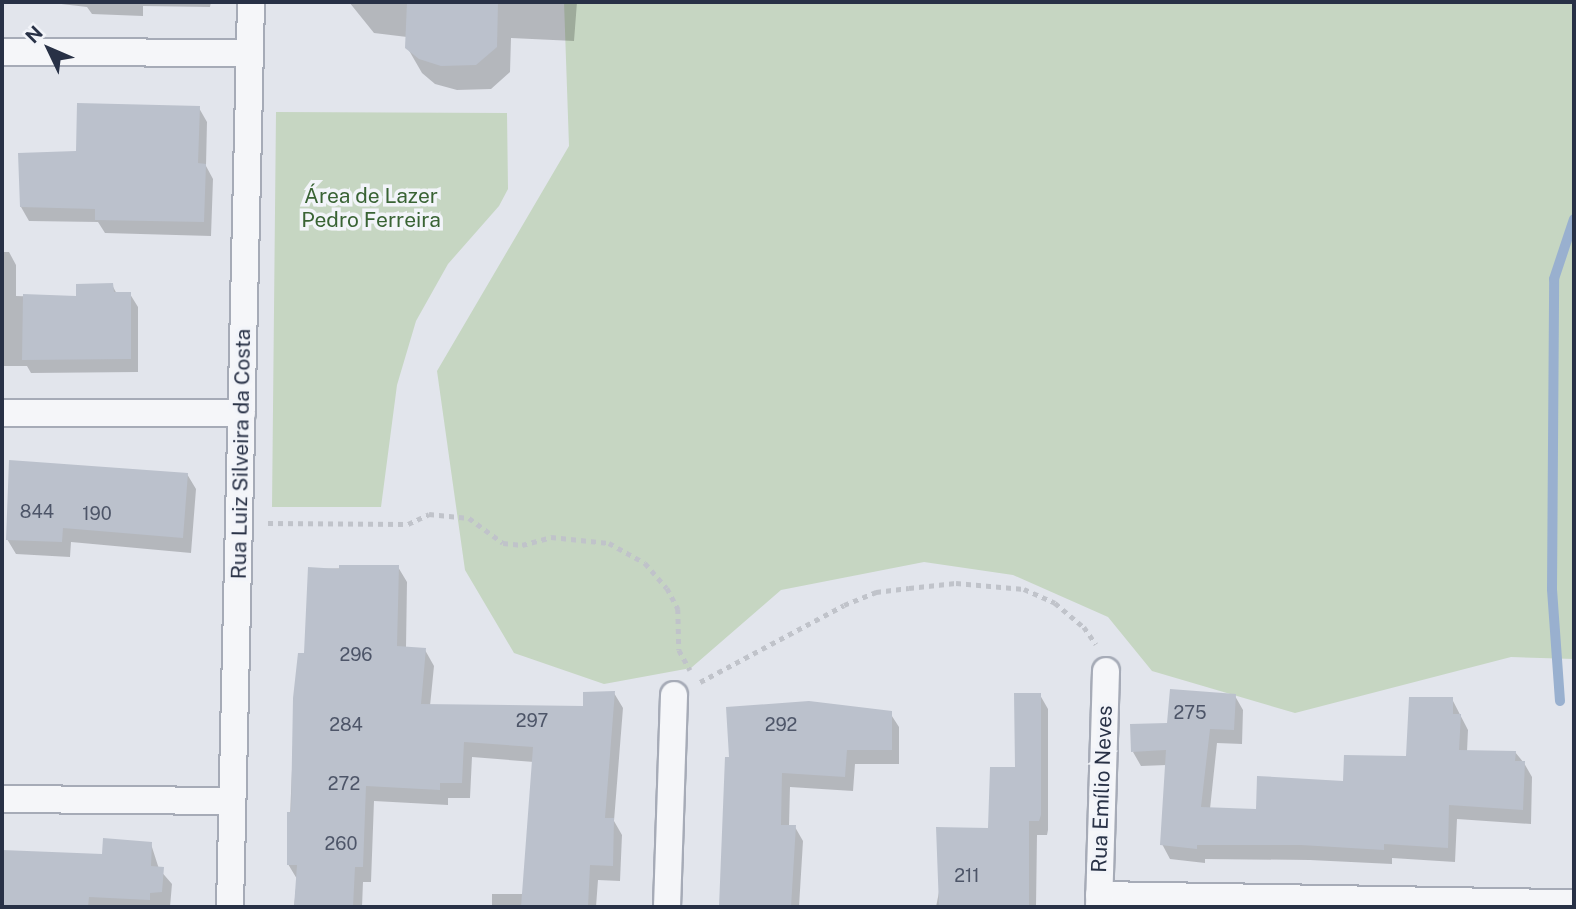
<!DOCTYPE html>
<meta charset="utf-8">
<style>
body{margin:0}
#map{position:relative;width:1576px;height:909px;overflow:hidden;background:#e2e5ec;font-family:"Public Sans",sans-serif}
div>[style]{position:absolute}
.green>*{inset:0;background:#c6d6c2}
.shadow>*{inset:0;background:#0003}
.stream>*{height:10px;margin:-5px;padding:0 5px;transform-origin:5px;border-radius:5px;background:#99b0cf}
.building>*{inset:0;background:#bbc1cc}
.path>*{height:4.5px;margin-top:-2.25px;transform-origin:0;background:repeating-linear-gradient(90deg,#c0c3ca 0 5px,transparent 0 10px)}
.roads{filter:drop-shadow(2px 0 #a6abb7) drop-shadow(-2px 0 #a6abb7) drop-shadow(0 2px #a6abb7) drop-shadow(0 -2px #a6abb7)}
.street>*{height:26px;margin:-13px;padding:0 13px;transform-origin:13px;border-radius:13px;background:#f5f6f9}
span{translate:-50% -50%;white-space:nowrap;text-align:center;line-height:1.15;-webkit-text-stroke:7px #f2f4f9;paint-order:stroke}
.number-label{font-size:18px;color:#4d5568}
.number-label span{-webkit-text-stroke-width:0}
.park-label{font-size:21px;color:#396334}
.street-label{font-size:21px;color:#283146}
.frame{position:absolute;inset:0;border:4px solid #283146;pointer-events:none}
.north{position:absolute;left:14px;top:14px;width:70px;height:70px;-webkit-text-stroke:5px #f2f4f9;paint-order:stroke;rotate:314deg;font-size:19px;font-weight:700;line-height:28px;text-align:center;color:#283146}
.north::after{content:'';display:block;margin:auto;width:24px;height:32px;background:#283146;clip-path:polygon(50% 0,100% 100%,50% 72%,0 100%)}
</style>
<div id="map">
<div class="green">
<div style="clip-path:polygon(564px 2px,1574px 2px,1574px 659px,1511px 657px,1295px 713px,1152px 671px,1108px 617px,1013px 575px,924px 562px,781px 590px,691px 668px,604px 684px,514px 653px,465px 570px,437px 371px,569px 146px)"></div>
<div style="clip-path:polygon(276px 112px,507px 113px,508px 189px,499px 206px,448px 264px,416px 321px,397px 385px,381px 507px,272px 507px)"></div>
</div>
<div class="shadow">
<div style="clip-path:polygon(44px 2px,211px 2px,210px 7px,143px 6px,143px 16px,92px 14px,87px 7px)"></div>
<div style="clip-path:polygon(349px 2px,577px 2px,574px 41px,511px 38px,510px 72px,491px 89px,457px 90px,435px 84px,422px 73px,407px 47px,407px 37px,374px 33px)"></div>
<div style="clip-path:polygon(199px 108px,207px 122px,206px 166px,213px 179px,211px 236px,105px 233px,98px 222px,29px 221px,21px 207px)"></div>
<div style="clip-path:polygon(2px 252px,9px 252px,16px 265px,16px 296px,77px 298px,112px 285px,117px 294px,130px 294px,138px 307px,138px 372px,31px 373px,27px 366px,2px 366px)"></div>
<div style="clip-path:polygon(187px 474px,196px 489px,191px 553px,71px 542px,70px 557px,16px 554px,7px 539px)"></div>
<div style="clip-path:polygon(398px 567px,407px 582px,406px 648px,425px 650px,434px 666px,430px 706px,585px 708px,614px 693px,623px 708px,614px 821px,622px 835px,620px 881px,598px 880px,596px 907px,492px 907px,492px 894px,523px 894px,534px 762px,472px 757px,470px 798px,448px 798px,448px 805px,374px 801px,371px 882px,363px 882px,362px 907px,294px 907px,297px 879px,288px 864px,295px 698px,305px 655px,310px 569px)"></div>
<div style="clip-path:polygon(1040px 695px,1048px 709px,1048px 830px,1047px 835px,1037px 835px,1036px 907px,936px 907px,940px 887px,989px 830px,1017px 769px)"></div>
<div style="clip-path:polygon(1235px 696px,1243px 710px,1242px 744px,1217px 743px,1210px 809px,1258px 811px,1408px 758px,1452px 699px,1468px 730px,1467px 752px,1515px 752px,1524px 763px,1532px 777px,1531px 824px,1457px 819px,1455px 862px,1392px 858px,1392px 864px,1310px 860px,1205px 859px,1205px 863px,1170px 859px,1162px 844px,1167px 765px,1141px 766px,1133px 752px,1169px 724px)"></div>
<div style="clip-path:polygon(890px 713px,899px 727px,899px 764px,855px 764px,853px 791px,790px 787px,789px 826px,795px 827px,803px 841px,799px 907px,720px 907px,727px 759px)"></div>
<div style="clip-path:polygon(151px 844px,159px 869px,172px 884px,170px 907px,2px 907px,2px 853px,104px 856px)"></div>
</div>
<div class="stream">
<div style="left:1560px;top:701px;width:112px;rotate:-94.1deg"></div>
<div style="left:1552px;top:589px;width:310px;rotate:-89.6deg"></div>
<div style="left:1554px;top:279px;width:63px;rotate:-71.6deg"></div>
</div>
<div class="building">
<div style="clip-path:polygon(407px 2px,498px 2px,497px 47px,476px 65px,441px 66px,419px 59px,405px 48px)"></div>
<div style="clip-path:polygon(77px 103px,200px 106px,198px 163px,206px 164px,204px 222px,95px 220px,95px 209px,20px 207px,18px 153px,76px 151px)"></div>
<div style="clip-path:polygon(113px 283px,114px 292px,131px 292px,131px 359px,22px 360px,23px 294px,76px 296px,76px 284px)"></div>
<div style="clip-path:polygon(9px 460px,188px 473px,183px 538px,63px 528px,62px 542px,6px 540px)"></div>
<div style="clip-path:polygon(339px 565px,399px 565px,397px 646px,426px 648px,421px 704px,583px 706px,583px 692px,615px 691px,605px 818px,614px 818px,613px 866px,590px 865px,588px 907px,521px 907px,533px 747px,464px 742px,462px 783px,440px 783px,440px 790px,366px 786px,363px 867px,355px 867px,353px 907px,294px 907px,297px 865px,287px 865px,287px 812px,291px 812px,293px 698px,298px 653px,304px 653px,308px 567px,339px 569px)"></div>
<div style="clip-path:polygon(1170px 689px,1236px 694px,1234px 730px,1210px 729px,1201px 807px,1256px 809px,1257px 776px,1343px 781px,1344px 755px,1406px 756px,1409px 697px,1453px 697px,1453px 714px,1461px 714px,1459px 750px,1516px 751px,1515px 761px,1525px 761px,1523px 810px,1449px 805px,1448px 848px,1384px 844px,1384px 850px,1301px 845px,1197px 845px,1197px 849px,1160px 845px,1166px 750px,1131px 752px,1130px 724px,1167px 723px)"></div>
<div style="clip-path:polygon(1014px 693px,1041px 693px,1041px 815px,1039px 821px,1029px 821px,1029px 907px,939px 907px,936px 827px,988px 828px,990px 767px,1015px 767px)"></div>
<div style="clip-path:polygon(809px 701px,892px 711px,892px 750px,847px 750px,845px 777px,782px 773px,781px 825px,796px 825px,791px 907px,719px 907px,725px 757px,729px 757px,726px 707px)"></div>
<div style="clip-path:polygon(103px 838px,152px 842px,151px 866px,164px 867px,162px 892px,150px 893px,150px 900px,89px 897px,88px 907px,2px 907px,2px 850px,102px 854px)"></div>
</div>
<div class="path">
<div style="left:268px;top:523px;width:140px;rotate:0.4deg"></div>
<div style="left:408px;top:524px;width:23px;rotate:-25deg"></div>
<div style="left:429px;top:514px;width:40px;rotate:5.7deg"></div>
<div style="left:469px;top:518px;width:42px;rotate:36.3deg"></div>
<div style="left:503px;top:543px;width:19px;rotate:6deg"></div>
<div style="left:522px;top:545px;width:30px;rotate:-15deg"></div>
<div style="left:551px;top:537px;width:58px;rotate:5.9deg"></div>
<div style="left:609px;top:543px;width:41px;rotate:29.1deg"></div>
<div style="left:645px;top:563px;width:33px;rotate:49deg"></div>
<div style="left:667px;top:588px;width:24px;rotate:62deg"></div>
<div style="left:678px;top:609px;width:41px;rotate:88.6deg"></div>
<div style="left:679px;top:650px;width:23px;rotate:61deg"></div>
<div style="left:700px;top:682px;width:163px;rotate:-28.1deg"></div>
<div style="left:844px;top:605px;width:35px;rotate:-22deg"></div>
<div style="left:876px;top:592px;width:33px;rotate:-7deg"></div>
<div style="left:909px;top:588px;width:47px;rotate:-6.1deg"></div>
<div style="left:956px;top:583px;width:68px;rotate:5deg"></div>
<div style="left:1024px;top:589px;width:34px;rotate:24deg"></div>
<div style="left:1055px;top:603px;width:38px;rotate:40deg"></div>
<div style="left:1084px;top:627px;width:21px;rotate:55deg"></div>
</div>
<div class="roads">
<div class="street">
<div style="left:2px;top:52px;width:248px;rotate:0.2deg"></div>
<div style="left:2px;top:413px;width:240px"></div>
<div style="left:2px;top:799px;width:230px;rotate:0.5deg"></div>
<div style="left:1099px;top:895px;width:475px;rotate:1deg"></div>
<div style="left:230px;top:907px;width:905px;rotate:-88.67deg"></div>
<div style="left:667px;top:907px;width:212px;rotate:-88.1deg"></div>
<div style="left:1099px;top:907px;width:236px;rotate:-88.3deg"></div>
</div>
</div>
<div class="number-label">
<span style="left:37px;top:512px">844</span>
<span style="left:97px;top:514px">190</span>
<span style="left:356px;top:655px">296</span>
<span style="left:1190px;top:713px">275</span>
<span style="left:532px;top:721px">297</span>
<span style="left:346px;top:725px">284</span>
<span style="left:781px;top:725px">292</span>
<span style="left:344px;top:784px">272</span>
<span style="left:341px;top:844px">260</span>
<span style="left:967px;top:876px">211</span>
</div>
<div class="park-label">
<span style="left:371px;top:208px">Área de Lazer<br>Pedro Ferreira</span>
</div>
<div class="street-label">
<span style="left:241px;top:454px;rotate:-89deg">Rua Luiz Silveira da Costa</span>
<span style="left:1102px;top:789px;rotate:-88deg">Rua Emílio Neves</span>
</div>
<div class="frame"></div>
<div class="north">N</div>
</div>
